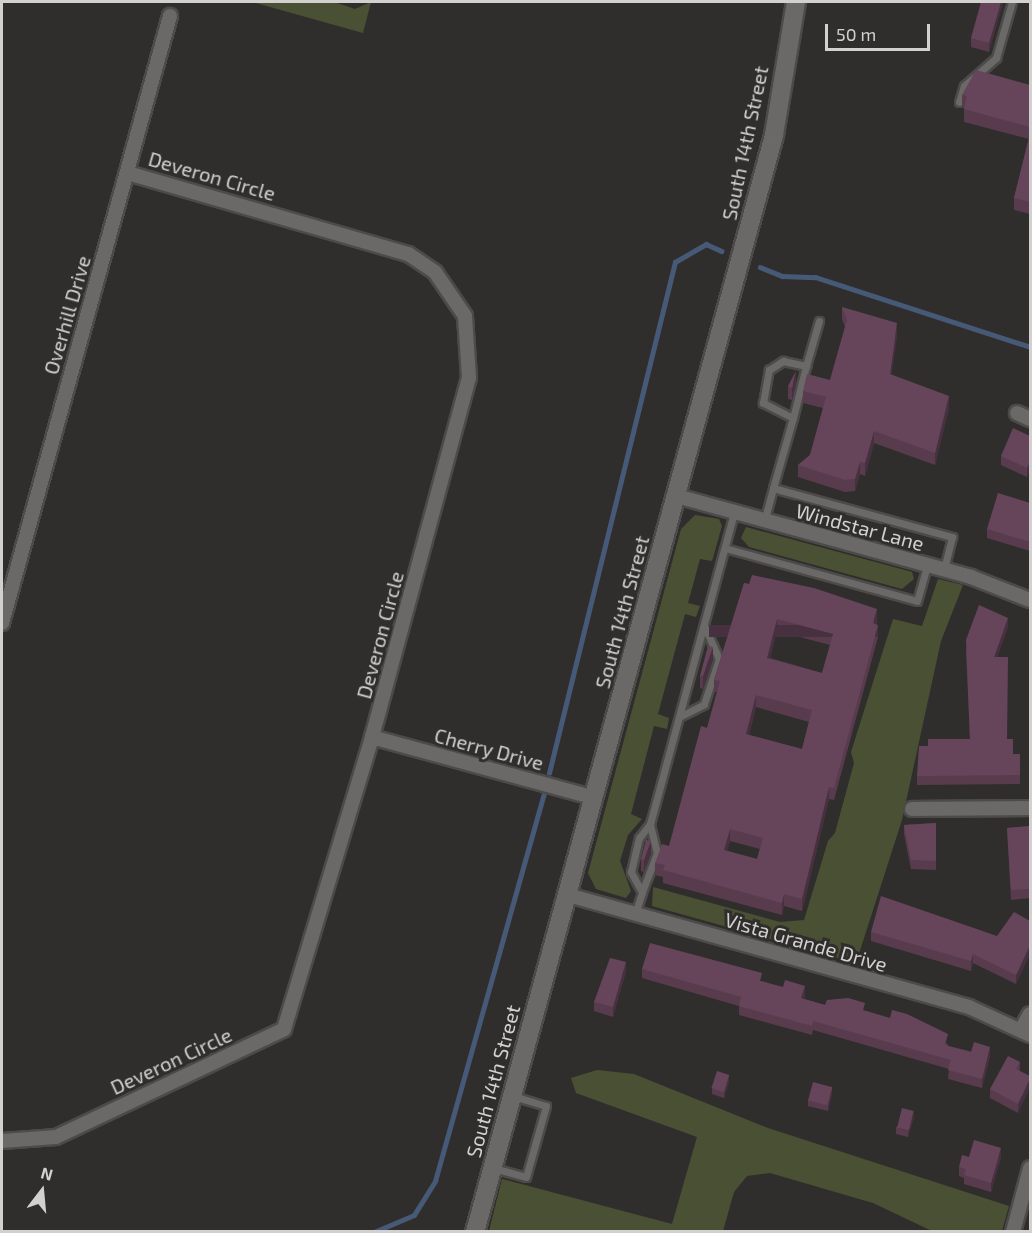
<!DOCTYPE html>
<style>
body{margin:0}
#map{position:relative;width:1032px;height:1233px;overflow:hidden;background:#302e2d;font-family:"Exo 2",sans-serif}
div>[style]{position:absolute}
.green>*{inset:0;background:#4a5034}
.stream>*{height:4.5px;margin:-2.25px;padding:0 2.25px;transform-origin:2.25px;border-radius:2.25px;background:#465a78}
.roads{filter:drop-shadow(2px 0 #4c4b49) drop-shadow(-2px 0 #4c4b49) drop-shadow(0 2px #4c4b49) drop-shadow(0 -2px #4c4b49)}
.service>*{height:7px;margin:-3.5px;padding:0 3.5px;transform-origin:3.5px;border-radius:3.5px;background:#6b6967}
.minor>*{height:14px;margin:-7px;padding:0 7px;transform-origin:7px;border-radius:7px;background:#6b6967}
.secondary>*{height:18px;margin:-9px;padding:0 9px;transform-origin:9px;border-radius:9px;background:#6b6967}
.wall>*{inset:0;background:#583b4d}
.shaded-wall>*{inset:0;background:#47303f;transform-origin:0 0}
.building>*{inset:0;background:#66455a;transform-origin:0 0}
span{translate:-50% -50%;white-space:nowrap;text-align:center;line-height:1.15;-webkit-text-stroke:6px #302e2d;paint-order:stroke}
.street-label{font-size:20px;color:#d2d1d0}
.frame{position:absolute;inset:0;border:3px solid #d2d1d0;pointer-events:none}
.north{position:absolute;left:12px;top:1161px;width:60px;height:60px;-webkit-text-stroke:4px #302e2d;paint-order:stroke;rotate:16deg;font-size:16px;font-weight:700;line-height:24px;text-align:center;color:#d2d1d0}
.north::after{content:'';display:block;margin:auto;width:21px;height:27px;background:#d2d1d0;clip-path:polygon(50% 0,100% 100%,50% 72%,0 100%)}
.scale{position:absolute;left:825px;top:24px;width:105px;height:27px;box-sizing:border-box;border:3px solid #d2d1d0;border-top:0;padding-left:8px;font-size:18px;line-height:21px;white-space:nowrap;color:#d2d1d0;-webkit-text-stroke:4px #302e2d;paint-order:stroke}
</style>
<div id="map">
<div class="green">
<div style="clip-path:polygon(252px 2px,334px 2px,355px 9px,371px 2px,363px 33px)"></div>
<div style="clip-path:polygon(695px 515px,719px 519px,722px 526px,712px 561px,700px 559px,688px 603px,700px 606px,696px 617px,685px 614px,658px 714px,669px 718px,667px 729px,654px 726px,631px 814px,642px 819px,628px 835px,620px 861px,631px 891px,626px 898px,596px 889px,588px 873px,681px 529px)"></div>
<div style="clip-path:polygon(746px 527px,912px 572px,914px 579px,902px 589px,749px 547px,741px 538px)"></div>
<div style="clip-path:polygon(938px 579px,963px 585px,941px 641px,902px 820px,856px 963px,652px 906px,653px 887px,780px 922px,804px 920px,828px 841px,835px 833px,854px 763px,851px 752px,893px 619px,922px 626px)"></div>
<div style="clip-path:polygon(597px 1070px,634px 1074px,768px 1128px,1009px 1206px,1002px 1231px,932px 1231px,873px 1203px,770px 1173px,747px 1176px,734px 1192px,723px 1231px,489px 1231px,502px 1179px,672px 1224px,697px 1137px,576px 1093px,571px 1078px)"></div>
</div>
<div class="stream">
<div style="left:760px;top:267px;width:24px;rotate:22deg"></div>
<div style="left:782px;top:276px;width:33px;rotate:2deg"></div>
<div style="left:815px;top:277px;width:226px;rotate:18deg"></div>
<div style="left:549px;top:773px;width:526px;rotate:-76.15deg"></div>
<div style="left:675px;top:262px;width:36px;rotate:-30deg"></div>
<div style="left:706px;top:244px;width:17px;rotate:24deg"></div>
<div style="left:374px;top:1232px;width:43px;rotate:-23deg"></div>
<div style="left:414px;top:1215px;width:40px;rotate:-58deg"></div>
<div style="left:435px;top:1181px;width:403px;rotate:-74.3deg"></div>
</div>
<div class="roads">
<div class="service">
<div style="left:959px;top:102px;width:17px;rotate:-73deg"></div>
<div style="left:964px;top:86px;width:43px;rotate:-41.2deg"></div>
<div style="left:996px;top:58px;width:58px;rotate:-74.1deg"></div>
<div style="left:793px;top:418px;width:54px;rotate:-76deg"></div>
<div style="left:773px;top:488px;width:73px;rotate:-74.1deg"></div>
<div style="left:793px;top:418px;width:34px;rotate:-153deg"></div>
<div style="left:763px;top:403px;width:34px;rotate:-80deg"></div>
<div style="left:769px;top:370px;width:17px;rotate:-33deg"></div>
<div style="left:783px;top:361px;width:24px;rotate:12deg"></div>
<div style="left:806px;top:366px;width:47px;rotate:-73.9deg"></div>
<div style="left:764px;top:522px;width:35px;rotate:-75deg"></div>
<div style="left:773px;top:488px;width:186px;rotate:15.3deg"></div>
<div style="left:952px;top:537px;width:34px;rotate:104deg"></div>
<div style="left:725px;top:548px;width:199px;rotate:15.4deg"></div>
<div style="left:917px;top:601px;width:36px;rotate:-74deg"></div>
<div style="left:679px;top:717px;width:28px;rotate:-27deg"></div>
<div style="left:704px;top:704px;width:47px;rotate:-71.6deg"></div>
<div style="left:719px;top:659px;width:37px;rotate:-114deg"></div>
<div style="left:642px;top:892px;width:42px;rotate:-69deg"></div>
<div style="left:657px;top:853px;width:30px;rotate:-104deg"></div>
<div style="left:635px;top:914px;width:23px;rotate:-72deg"></div>
<div style="left:642px;top:892px;width:23px;rotate:-119deg"></div>
<div style="left:631px;top:872px;width:35px;rotate:-77deg"></div>
<div style="left:639px;top:838px;width:18px;rotate:-52deg"></div>
<div style="left:650px;top:824px;width:322px;rotate:-74.9deg"></div>
<div style="left:493px;top:1168px;width:34px;rotate:15deg"></div>
<div style="left:526px;top:1177px;width:74px;rotate:-74.3deg"></div>
<div style="left:546px;top:1106px;width:34px;rotate:-163deg"></div>
</div>
<div class="minor">
<div style="left:1017px;top:413px;width:14px;rotate:25deg"></div>
<div style="left:677px;top:496px;width:305px;rotate:15.4deg"></div>
<div style="left:971px;top:577px;width:63px;rotate:21.3deg"></div>
<div style="left:2px;top:623px;width:630px;rotate:-74.53deg"></div>
<div style="left:372px;top:737px;width:231px;rotate:15.3deg"></div>
<div style="left:912px;top:809px;width:118px;rotate:-0.5deg"></div>
<div style="left:568px;top:895px;width:416px;rotate:15.6deg"></div>
<div style="left:969px;top:1007px;width:67px;rotate:24.7deg"></div>
<div style="left:1021px;top:1030px;width:18px;rotate:-61deg"></div>
<div style="left:2px;top:1141px;width:54px;rotate:-4.2deg"></div>
<div style="left:56px;top:1137px;width:252px;rotate:-25.3deg"></div>
<div style="left:284px;top:1029px;width:305px;rotate:-73.2deg"></div>
<div style="left:372px;top:737px;width:372px;rotate:-74.9deg"></div>
<div style="left:469px;top:378px;width:62px;rotate:-93.7deg"></div>
<div style="left:465px;top:316px;width:53px;rotate:-124.3deg"></div>
<div style="left:435px;top:272px;width:32px;rotate:-146deg"></div>
<div style="left:408px;top:254px;width:292px;rotate:-163.9deg"></div>
<div style="left:1013px;top:1232px;width:66px;rotate:-75.1deg"></div>
</div>
<div class="secondary">
<div style="left:475px;top:1232px;width:1137px;rotate:-74.75deg"></div>
<div style="left:774px;top:135px;width:135px;rotate:-80.6deg"></div>
</div>
</div>
<div class="wall">
<div style="clip-path:polygon(1003px 2px,989px 52px,971px 47px,971px 38px)"></div>
<div style="clip-path:polygon(1030px 85px,1030px 214px,1014px 210px,1014px 198px,1029px 139px,964px 122px,964px 107px,962px 107px,962px 95px)"></div>
<div style="clip-path:polygon(842px 307px,897px 336px,891px 375px,949px 408px,935px 465px,874px 443px,865px 476px,860px 474px,855px 491px,845px 492px,798px 477px,798px 465px,810px 455px,823px 408px,803px 403px,803px 391px,830px 380px,845px 327px,842px 319px)"></div>
<div style="clip-path:polygon(796px 383px,792px 400px,788px 399px,788px 386px)"></div>
<div style="clip-path:polygon(1030px 436px,1027px 477px,1001px 465px,1001px 456px)"></div>
<div style="clip-path:polygon(1030px 503px,1030px 551px,987px 538px,987px 529px)"></div>
<div style="clip-path:polygon(evenodd,744px 583px,877px 621px,876px 624px,878px 637px,834px 800px,829px 799px,802px 911px,784px 906px,782px 915px,663px 883px,663px 877px,655px 875px,655px 863px,669px 846px,707px 728px,717px 692px,714px 692px,714px 680px,744px 583px,777px 631px,830px 645px,822px 673px,770px 658px,777px 631px,744px 583px,756px 707px,809px 722px,802px 749px,749px 735px,756px 707px,744px 583px,730px 841px,760px 849px,757px 859px,727px 851px,730px 841px)"></div>
<div style="clip-path:polygon(1008px 627px,997px 657px,1007px 739px,1013px 754px,1020px 754px,1020px 784px,917px 785px,917px 776px,928px 746px,970px 739px,966px 649px)"></div>
<div style="clip-path:polygon(713px 659px,703px 689px,700px 688px,700px 676px)"></div>
<div style="clip-path:polygon(936px 823px,936px 870px,911px 869px,904px 834px,904px 825px)"></div>
<div style="clip-path:polygon(1030px 826px,1030px 898px,1011px 900px,1007px 828px)"></div>
<div style="clip-path:polygon(651px 853px,644px 872px,641px 871px,641px 859px)"></div>
<div style="clip-path:polygon(1030px 921px,1016px 984px,973px 963px,971px 971px,871px 941px,871px 932px,997px 936px)"></div>
<div style="clip-path:polygon(642px 969px,762px 981px,805px 995px,804px 999px,825px 1005px,865px 1011px,948px 1044px,948px 1046px,990px 1056px,982px 1088px,948px 1079px,949px 1069px,813px 1030px,812px 1035px,739px 1015px,739px 1006px,642px 978px)"></div>
<div style="clip-path:polygon(626px 971px,613px 1017px,594px 1011px,594px 1002px)"></div>
<div style="clip-path:polygon(1020px 1062px,1018px 1113px,990px 1098px,990px 1089px)"></div>
<div style="clip-path:polygon(729px 1081px,724px 1098px,712px 1094px,712px 1088px)"></div>
<div style="clip-path:polygon(832px 1093px,828px 1111px,808px 1106px,808px 1100px)"></div>
<div style="clip-path:polygon(914px 1117px,908px 1137px,896px 1134px,896px 1127px)"></div>
<div style="clip-path:polygon(969px 1157px,1001px 1157px,991px 1192px,964px 1184px,964px 1178px,959px 1176px,959px 1167px)"></div>
</div>
<div class="shaded-wall">
<div style="clip-path:polygon(1001px 2px,1003px 2px,989px 52px,989px 43px)"></div>
<div style="clip-path:polygon(897px 323px,897px 336px,890px 387px,890px 374px)"></div>
<div style="clip-path:polygon(796px 371px,796px 383px,792px 400px,792px 388px)"></div>
<div style="clip-path:polygon(949px 396px,949px 408px,935px 465px,935px 453px)"></div>
<div style="clip-path:polygon(874px 431px,874px 443px,865px 476px,865px 463px)"></div>
<div style="clip-path:polygon(860px 462px,860px 474px,855px 491px,855px 479px)"></div>
<div style="clip-path:polygon(1030px 462px,1030px 471px,1027px 477px,1027px 468px)"></div>
<div style="clip-path:polygon(877px 609px,877px 621px,873px 635px,873px 623px)"></div>
<div style="clip-path:polygon(1008px 618px,1008px 627px,994px 667px,994px 657px)"></div>
<div style="clip-path:polygon(777px 619px,777px 631px,767px 670px,767px 658px)"></div>
<div style="left:878px;top:625px;width:12px;height:169px;rotate:90deg"></div>
<div style="clip-path:polygon(713px 647px,713px 659px,703px 689px,703px 676px)"></div>
<div style="clip-path:polygon(756px 695px,756px 707px,746px 746px,746px 734px)"></div>
<div style="clip-path:polygon(829px 787px,829px 799px,802px 911px,802px 899px)"></div>
<div style="clip-path:polygon(730px 829px,730px 841px,724px 862px,724px 850px)"></div>
<div style="clip-path:polygon(651px 841px,651px 853px,644px 872px,644px 860px)"></div>
<div style="clip-path:polygon(784px 894px,784px 906px,782px 915px,782px 903px)"></div>
<div style="clip-path:polygon(1030px 946px,1030px 955px,1016px 984px,1016px 975px)"></div>
<div style="clip-path:polygon(973px 954px,973px 963px,971px 971px,971px 961px)"></div>
<div style="clip-path:polygon(626px 962px,626px 971px,613px 1017px,613px 1007px)"></div>
<div style="clip-path:polygon(805px 986px,805px 995px,801px 1007px,801px 998px)"></div>
<div style="clip-path:polygon(990px 1047px,990px 1056px,982px 1088px,982px 1079px)"></div>
<div style="clip-path:polygon(729px 1075px,729px 1081px,724px 1098px,724px 1092px)"></div>
<div style="clip-path:polygon(1030px 1079px,1030px 1088px,1018px 1113px,1018px 1104px)"></div>
<div style="clip-path:polygon(832px 1087px,832px 1093px,828px 1111px,828px 1105px)"></div>
<div style="clip-path:polygon(914px 1111px,914px 1117px,908px 1137px,908px 1131px)"></div>
<div style="clip-path:polygon(1001px 1148px,1001px 1157px,991px 1192px,991px 1183px)"></div>
</div>
<div class="building">
<div style="clip-path:polygon(981px 2px,1001px 2px,989px 43px,971px 38px)"></div>
<div style="clip-path:polygon(976px 70px,1030px 85px,1030px 127px,964px 109px,967px 96px,962px 95px)"></div>
<div style="clip-path:polygon(1030px 133px,1030px 202px,1014px 198px)"></div>
<div style="clip-path:polygon(842px 307px,897px 323px,890px 374px,949px 396px,935px 453px,874px 431px,865px 463px,860px 462px,855px 479px,845px 480px,798px 465px,810px 455px,826px 397px,803px 391px,807px 374px,830px 380px,847px 320px)"></div>
<div style="clip-path:polygon(796px 371px,792px 388px,788px 386px)"></div>
<div style="clip-path:polygon(1013px 428px,1030px 436px,1030px 462px,1027px 468px,1001px 456px)"></div>
<div style="clip-path:polygon(998px 493px,1030px 503px,1030px 542px,987px 529px)"></div>
<div style="clip-path:polygon(evenodd,752px 575px,814px 588px,877px 609px,873px 623px,878px 625px,834px 788px,829px 787px,802px 899px,784px 894px,782px 903px,663px 870px,665px 865px,655px 863px,662px 844px,669px 846px,701px 726px,707px 728px,720px 681px,714px 680px,744px 583px,749px 584px,752px 575px,777px 619px,833px 634px,822px 673px,767px 658px,777px 619px,752px 575px,756px 695px,812px 710px,802px 749px,746px 734px,756px 695px,752px 575px,730px 829px,763px 838px,757px 859px,724px 850px,730px 829px)"></div>
<div style="clip-path:polygon(979px 605px,1008px 618px,994px 657px,1008px 657px,1007px 739px,1013px 739px,1013px 754px,1020px 754px,1020px 775px,917px 776px,919px 746px,928px 746px,928px 739px,970px 739px,966px 640px)"></div>
<div style="clip-path:polygon(708px 646px,713px 647px,703px 676px,700px 676px)"></div>
<div style="clip-path:polygon(936px 823px,936px 861px,911px 860px,904px 825px)"></div>
<div style="clip-path:polygon(1030px 826px,1030px 889px,1011px 890px,1007px 828px)"></div>
<div style="clip-path:polygon(646px 840px,651px 841px,644px 860px,641px 859px)"></div>
<div style="clip-path:polygon(881px 896px,997px 936px,1014px 912px,1030px 921px,1030px 946px,1016px 975px,973px 954px,971px 961px,871px 932px)"></div>
<div style="clip-path:polygon(650px 943px,762px 973px,760px 981px,783px 987px,785px 980px,805px 986px,801px 998px,825px 1005px,827px 1000px,848px 998px,865px 1003px,863px 1010px,890px 1018px,892px 1010px,907px 1014px,948px 1034px,945px 1045px,971px 1052px,974px 1042px,990px 1047px,982px 1079px,948px 1070px,951px 1060px,813px 1021px,812px 1026px,739px 1006px,741px 997px,642px 969px)"></div>
<div style="clip-path:polygon(610px 958px,626px 962px,613px 1007px,594px 1002px)"></div>
<div style="clip-path:polygon(1008px 1056px,1020px 1062px,1016px 1069px,1030px 1076px,1030px 1079px,1018px 1104px,990px 1089px)"></div>
<div style="left:717px;top:1071px;width:13px;height:18px;rotate:18deg"></div>
<div style="left:813px;top:1082px;width:20px;height:19px;rotate:15deg"></div>
<div style="left:902px;top:1108px;width:12px;height:20px;rotate:14deg"></div>
<div style="clip-path:polygon(974px 1140px,1001px 1148px,991px 1183px,964px 1175px,966px 1169px,959px 1167px,962px 1155px,969px 1157px)"></div>
</div>
<div class="street-label">
<span style="left:745px;top:143px;rotate:-78deg">South 14th Street</span>
<span style="left:212px;top:176px;rotate:16deg">Deveron Circle</span>
<span style="left:67px;top:315px;rotate:-74deg">Overhill Drive</span>
<span style="left:860px;top:527px;rotate:15deg">Windstar Lane</span>
<span style="left:622px;top:612px;rotate:-75deg">South 14th Street</span>
<span style="left:380px;top:635px;rotate:-75deg">Deveron Circle</span>
<span style="left:489px;top:749px;rotate:15deg">Cherry Drive</span>
<span style="left:806px;top:942px;rotate:16deg">Vista Grande Drive</span>
<span style="left:171px;top:1061px;rotate:-25deg">Deveron Circle</span>
<span style="left:493px;top:1081px;rotate:-75deg">South 14th Street</span>
</div>
<div class="frame"></div>
<div class="north">N</div>
<div class="scale">50 m</div>
</div>
